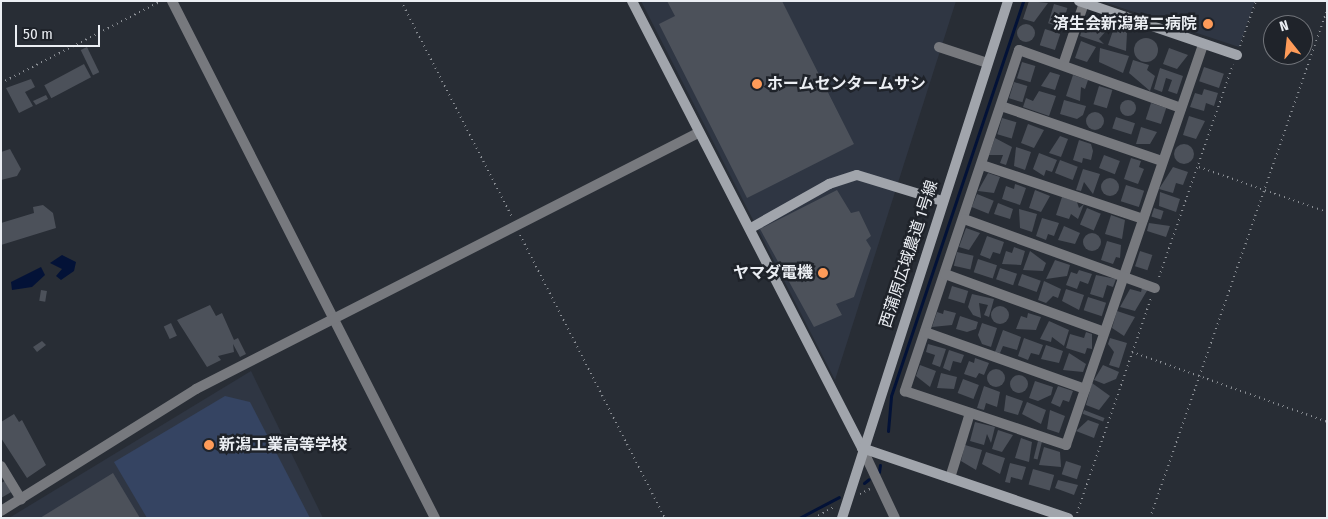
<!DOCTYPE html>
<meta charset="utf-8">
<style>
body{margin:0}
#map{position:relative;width:1328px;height:519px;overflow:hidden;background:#282d35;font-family:"Fira Sans Condensed","Noto Sans JP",sans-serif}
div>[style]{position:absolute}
.built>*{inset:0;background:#2f3643}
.green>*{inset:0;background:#354462}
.water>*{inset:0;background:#031237}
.stream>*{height:3px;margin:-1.5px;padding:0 1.5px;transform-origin:1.5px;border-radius:1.5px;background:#031237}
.building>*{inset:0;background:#4c515a;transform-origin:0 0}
.round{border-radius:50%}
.path>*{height:2px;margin-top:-1px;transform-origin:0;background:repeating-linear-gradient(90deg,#8c9096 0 1px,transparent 0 5px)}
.street>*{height:10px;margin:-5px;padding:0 5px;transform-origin:5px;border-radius:5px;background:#77797e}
.secondary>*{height:10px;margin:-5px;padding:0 5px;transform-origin:5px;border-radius:5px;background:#a1a5ac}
.dots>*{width:14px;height:14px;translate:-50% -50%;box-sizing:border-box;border:2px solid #1f232a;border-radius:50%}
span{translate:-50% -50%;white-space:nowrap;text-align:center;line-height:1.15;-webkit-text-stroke:5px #1f232a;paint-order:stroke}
.poi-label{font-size:16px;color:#ebeef3;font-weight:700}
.right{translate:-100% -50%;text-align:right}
.left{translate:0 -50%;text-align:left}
.street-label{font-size:16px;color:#ebeef3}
.frame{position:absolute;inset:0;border:2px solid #ebeef3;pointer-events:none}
.north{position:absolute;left:1263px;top:15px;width:50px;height:50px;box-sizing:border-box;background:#1f232a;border:1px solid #71747a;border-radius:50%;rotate:344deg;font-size:14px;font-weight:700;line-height:20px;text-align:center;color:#ebeef3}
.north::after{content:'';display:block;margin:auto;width:18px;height:22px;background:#fe9b59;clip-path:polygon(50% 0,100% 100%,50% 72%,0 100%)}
.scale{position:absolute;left:15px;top:25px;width:85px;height:22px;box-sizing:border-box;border:2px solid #ebeef3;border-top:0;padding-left:6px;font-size:15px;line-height:18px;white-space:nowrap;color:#ebeef3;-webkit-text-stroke:4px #1f232a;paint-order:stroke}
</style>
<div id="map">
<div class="built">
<div style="clip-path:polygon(641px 1px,956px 1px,835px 380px)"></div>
<div style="clip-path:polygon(1101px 1px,1255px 1px,1239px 47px)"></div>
<div style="clip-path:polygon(251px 371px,323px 518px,9px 518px)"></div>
</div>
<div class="green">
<div style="clip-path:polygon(225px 396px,250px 402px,310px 518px,147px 518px,114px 462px)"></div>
</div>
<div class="water">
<div style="clip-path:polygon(62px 255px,76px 262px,74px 271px,61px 280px,56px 276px,62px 269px,50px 263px)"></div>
<div style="clip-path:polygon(41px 267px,45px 275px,32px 287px,12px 290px,11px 282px)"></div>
</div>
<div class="stream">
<div style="left:888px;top:431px;width:35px;rotate:-85deg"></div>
<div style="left:891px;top:396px;width:416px;rotate:-71.5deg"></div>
<div style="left:879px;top:472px;width:7px;rotate:-82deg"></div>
<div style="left:864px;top:483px;width:6px;rotate:-39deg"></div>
<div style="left:799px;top:518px;width:45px;rotate:-27.7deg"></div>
</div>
<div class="building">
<div style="clip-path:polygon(667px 1px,782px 1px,854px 144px,747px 198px,659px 24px,675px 16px)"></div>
<div style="clip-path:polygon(1029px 1px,1048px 3px,1034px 22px,1023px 19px)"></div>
<div style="left:1054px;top:4px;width:14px;height:20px;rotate:17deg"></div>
<div style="clip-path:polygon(1084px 23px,1106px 31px,1099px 39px,1104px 44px,1080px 36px)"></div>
<div class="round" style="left:1017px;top:24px;width:18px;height:18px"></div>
<div style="clip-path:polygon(1115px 25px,1127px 33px,1126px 51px,1108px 45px)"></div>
<div style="left:1045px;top:29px;width:16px;height:17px;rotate:18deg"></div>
<div class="round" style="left:1134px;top:38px;width:24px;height:24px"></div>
<div style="clip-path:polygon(1081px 41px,1096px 47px,1087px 62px,1075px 58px)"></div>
<div style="left:87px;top:47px;width:28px;height:7px;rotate:64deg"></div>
<div style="clip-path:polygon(1100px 48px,1129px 56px,1123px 73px,1099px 62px)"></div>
<div style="clip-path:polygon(1169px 48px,1188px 55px,1177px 69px,1163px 64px)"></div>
<div style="clip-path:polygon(1133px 60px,1149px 65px,1147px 70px,1155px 76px,1150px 91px,1129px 73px)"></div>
<div style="left:1022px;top:62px;width:14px;height:17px;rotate:17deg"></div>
<div style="left:84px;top:64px;width:15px;height:45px;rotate:62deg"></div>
<div style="left:1204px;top:67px;width:21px;height:15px;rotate:19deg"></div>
<div style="clip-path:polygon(1160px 68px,1183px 76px,1177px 94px,1168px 91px,1172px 80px,1166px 78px,1162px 92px,1154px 89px)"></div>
<div style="clip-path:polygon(1050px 72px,1060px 75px,1055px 90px,1041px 86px)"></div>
<div style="clip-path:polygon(1073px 75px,1088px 80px,1085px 89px,1081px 87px,1080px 101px,1066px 96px)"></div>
<div style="clip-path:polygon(31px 79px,35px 87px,25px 92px,33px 106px,19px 113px,6px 88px)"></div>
<div style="left:1014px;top:82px;width:14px;height:17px;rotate:17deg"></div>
<div style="left:1099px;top:86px;width:14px;height:19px;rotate:17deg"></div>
<div style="clip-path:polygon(1204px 89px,1218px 93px,1214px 106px,1206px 103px,1204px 111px,1190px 107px,1195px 93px,1202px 95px)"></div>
<div style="clip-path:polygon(1039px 91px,1056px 96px,1049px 116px,1023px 107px,1026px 98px,1033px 101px)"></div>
<div style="clip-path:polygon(46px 95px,48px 99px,36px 105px,33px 101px)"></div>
<div class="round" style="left:1120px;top:100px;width:16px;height:16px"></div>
<div style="clip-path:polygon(1064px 100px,1086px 106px,1083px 115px,1077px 119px,1060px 114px)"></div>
<div style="left:1151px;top:103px;width:16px;height:17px;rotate:18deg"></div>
<div class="round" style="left:1086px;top:112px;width:18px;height:18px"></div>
<div style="clip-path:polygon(1189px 116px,1205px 121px,1196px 139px,1183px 135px)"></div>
<div style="left:1116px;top:117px;width:20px;height:12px;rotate:18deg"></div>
<div style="left:1002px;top:118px;width:15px;height:17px;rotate:16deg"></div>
<div style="clip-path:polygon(1028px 124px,1044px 130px,1034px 148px,1021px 143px)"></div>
<div style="clip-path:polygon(1141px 127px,1157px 132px,1150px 144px,1136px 144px)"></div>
<div style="clip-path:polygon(1060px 136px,1068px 139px,1061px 157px,1049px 153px)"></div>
<div style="clip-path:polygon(995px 138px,1012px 147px,1006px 165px,1000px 163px,1003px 155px,989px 155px)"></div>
<div style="clip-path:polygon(1079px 140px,1091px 144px,1093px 151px,1091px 160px,1083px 158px,1082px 163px,1073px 160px)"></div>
<div class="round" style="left:1174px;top:144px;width:20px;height:20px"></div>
<div style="clip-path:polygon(1016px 147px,1031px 152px,1025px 170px,1014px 166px)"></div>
<div style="clip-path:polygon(10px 149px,21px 169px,17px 176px,1px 180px,1px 152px)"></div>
<div style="clip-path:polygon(1039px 153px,1057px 160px,1052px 172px,1046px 170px,1044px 176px,1033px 169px)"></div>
<div style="left:1104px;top:155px;width:17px;height:14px;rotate:21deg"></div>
<div style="clip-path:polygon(1131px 158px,1141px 161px,1139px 167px,1144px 169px,1138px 184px,1124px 179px)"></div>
<div style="left:1060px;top:160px;width:19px;height:14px;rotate:21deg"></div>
<div style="clip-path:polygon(1173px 167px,1188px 172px,1183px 185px,1176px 183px,1173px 193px,1159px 189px)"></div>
<div style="clip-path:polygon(1083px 169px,1100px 174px,1093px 194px,1084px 182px,1081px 191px,1076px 190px)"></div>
<div style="clip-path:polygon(988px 173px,1000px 177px,994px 193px,978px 191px)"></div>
<div class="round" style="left:1101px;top:178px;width:18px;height:18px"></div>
<div style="clip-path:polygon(1015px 184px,1026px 188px,1020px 205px,1002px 199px,1006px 186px,1014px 189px)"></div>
<div style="left:1126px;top:185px;width:19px;height:17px;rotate:18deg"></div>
<div style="clip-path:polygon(837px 190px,851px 213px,859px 211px,871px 236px,866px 240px,871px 248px,854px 297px,836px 304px,842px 315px,814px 327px,760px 229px)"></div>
<div style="clip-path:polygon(1035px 190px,1050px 196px,1041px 212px,1029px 208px)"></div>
<div style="clip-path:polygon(1160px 192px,1180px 199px,1176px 212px,1159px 206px)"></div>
<div style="left:977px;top:194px;width:18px;height:14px;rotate:22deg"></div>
<div style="clip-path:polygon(1062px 197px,1077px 202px,1079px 208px,1084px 204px,1078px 219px,1071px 214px,1069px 219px,1056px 215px)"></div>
<div style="clip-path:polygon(998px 203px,1013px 209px,1010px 219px,994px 214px)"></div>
<div style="clip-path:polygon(43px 205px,53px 213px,56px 228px,1px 245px,1px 223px,34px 213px,33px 207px)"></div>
<div style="left:1087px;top:208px;width:15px;height:18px;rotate:23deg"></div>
<div style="left:1154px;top:208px;width:10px;height:9px;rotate:17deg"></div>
<div style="clip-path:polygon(1019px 209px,1037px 214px,1032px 232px,1020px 228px)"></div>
<div style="clip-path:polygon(1111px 215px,1125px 220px,1122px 239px,1105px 234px)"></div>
<div style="clip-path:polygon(1042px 218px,1059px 223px,1054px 236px,1048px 234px,1046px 240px,1036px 236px)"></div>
<div style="clip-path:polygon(1149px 223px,1170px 226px,1166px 237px,1147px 231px)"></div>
<div style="clip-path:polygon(1064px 226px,1080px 233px,1075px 244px,1058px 240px)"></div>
<div style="clip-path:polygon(966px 228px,980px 233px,969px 250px,959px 247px)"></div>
<div class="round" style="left:1083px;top:233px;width:18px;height:18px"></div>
<div style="clip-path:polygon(987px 236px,1004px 242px,1000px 254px,993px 252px,990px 259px,980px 255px)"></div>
<div style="clip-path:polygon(1107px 241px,1121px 245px,1120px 258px,1116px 257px,1113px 264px,1101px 260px)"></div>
<div style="clip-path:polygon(1014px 247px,1025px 251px,1021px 265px,1002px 264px,1006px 251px,1012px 253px)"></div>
<div style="clip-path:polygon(1030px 251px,1046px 263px,1043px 271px,1023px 270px)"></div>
<div style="left:1140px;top:251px;width:13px;height:16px;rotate:18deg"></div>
<div style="left:957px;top:252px;width:17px;height:14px;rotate:13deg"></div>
<div style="left:978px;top:259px;width:20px;height:14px;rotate:18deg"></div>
<div style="clip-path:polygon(1055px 260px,1070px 265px,1067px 276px,1046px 279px)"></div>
<div style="left:1000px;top:268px;width:18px;height:12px;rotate:19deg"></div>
<div style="clip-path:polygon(1079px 270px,1092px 274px,1088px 284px,1080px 281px,1077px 289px,1066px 285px,1071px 272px,1077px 274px)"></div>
<div style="left:1022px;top:274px;width:20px;height:12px;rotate:20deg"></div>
<div style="clip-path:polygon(1096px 275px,1116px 279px,1113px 287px,1107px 285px,1103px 298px,1090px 294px)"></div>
<div style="clip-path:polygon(1044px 281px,1061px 289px,1058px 298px,1053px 296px,1046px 303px,1038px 300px)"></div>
<div style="left:952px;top:286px;width:17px;height:13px;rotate:17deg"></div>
<div style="clip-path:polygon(1142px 288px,1148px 289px,1135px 311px,1120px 307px,1130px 289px,1141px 292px)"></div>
<div style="clip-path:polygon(1066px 289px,1084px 295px,1079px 310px,1062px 301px)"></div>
<div style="left:41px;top:290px;width:6px;height:11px;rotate:9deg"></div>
<div style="clip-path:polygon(972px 294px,994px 299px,989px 317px,984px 315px,988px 305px,979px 303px,981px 318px,973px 315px,968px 307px)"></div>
<div style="left:1088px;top:297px;width:19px;height:14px;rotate:18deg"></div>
<div style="clip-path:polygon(210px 305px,216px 316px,222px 313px,234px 340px,238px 338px,246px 354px,240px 357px,233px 344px,234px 352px,218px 356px,221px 360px,207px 367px,177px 320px)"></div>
<div class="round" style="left:991px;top:306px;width:18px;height:18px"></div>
<div style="clip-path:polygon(944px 310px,956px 313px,952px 325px,932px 327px,937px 312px,943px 314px)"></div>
<div style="clip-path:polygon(1117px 311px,1135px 317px,1124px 336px,1112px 328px)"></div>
<div style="clip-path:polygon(1028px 313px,1041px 317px,1036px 330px,1016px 329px,1021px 316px,1027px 318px)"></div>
<div style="clip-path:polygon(960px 316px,978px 322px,976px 329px,967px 332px,956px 329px)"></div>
<div style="clip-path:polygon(1049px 321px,1069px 330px,1064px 346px,1052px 337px,1051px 342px,1040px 339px)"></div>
<div style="left:171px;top:323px;width:14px;height:8px;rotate:65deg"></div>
<div style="clip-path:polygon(982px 323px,997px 328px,991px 347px,982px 344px,978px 335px)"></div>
<div style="clip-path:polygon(1003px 330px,1021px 337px,1017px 350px,1003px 346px,1000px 353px,995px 352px)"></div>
<div style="clip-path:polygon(1086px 332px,1092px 334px,1092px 349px,1087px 348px,1085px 354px,1066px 348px,1070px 334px,1084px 338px)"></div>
<div style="clip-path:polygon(1024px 338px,1043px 345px,1039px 355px,1031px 353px,1028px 360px,1018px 356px)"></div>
<div style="clip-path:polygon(1110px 338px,1127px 343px,1119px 368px,1109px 365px,1114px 352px,1108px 344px)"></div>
<div style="clip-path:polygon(42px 341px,46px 345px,37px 352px,33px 347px)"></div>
<div style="clip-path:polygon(928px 344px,946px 349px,940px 367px,932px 364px,935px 355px,926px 352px)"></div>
<div style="clip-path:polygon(1046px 345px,1063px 351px,1059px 363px,1041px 359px)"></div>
<div style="clip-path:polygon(949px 350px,964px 355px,961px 363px,953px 361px,950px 371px,943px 368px)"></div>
<div style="clip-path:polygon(1069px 353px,1086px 364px,1083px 372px,1063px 370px)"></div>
<div style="clip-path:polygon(975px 358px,989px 363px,984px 375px,979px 373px,976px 378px,964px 374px,969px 361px,974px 363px)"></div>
<div style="clip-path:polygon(920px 365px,936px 371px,930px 387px,916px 376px)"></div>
<div style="clip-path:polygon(1103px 365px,1119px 372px,1116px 379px,1104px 384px,1094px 380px)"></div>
<div class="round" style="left:987px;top:369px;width:18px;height:18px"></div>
<div style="clip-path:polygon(941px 373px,957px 377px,954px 389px,937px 388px)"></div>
<div class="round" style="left:1010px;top:375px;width:18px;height:18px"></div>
<div style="left:963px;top:379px;width:17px;height:15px;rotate:21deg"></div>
<div style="clip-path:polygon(1035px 381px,1053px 387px,1051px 395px,1038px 401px,1029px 398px)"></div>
<div style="clip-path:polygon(1092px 383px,1110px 396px,1099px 410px,1086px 405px)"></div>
<div style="clip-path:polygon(984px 386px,1000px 392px,997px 407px,986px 403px,984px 410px,977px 408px)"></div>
<div style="clip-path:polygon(1058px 386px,1073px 391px,1069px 402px,1063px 400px,1060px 407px,1051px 403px)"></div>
<div style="clip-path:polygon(1006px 395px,1023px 401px,1018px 415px,1004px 411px)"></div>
<div style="clip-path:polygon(1027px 402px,1046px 410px,1041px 424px,1022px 414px)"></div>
<div style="clip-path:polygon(1050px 410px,1065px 416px,1059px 433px,1047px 429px)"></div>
<div style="left:1084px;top:410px;width:22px;height:4px;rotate:21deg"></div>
<div style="clip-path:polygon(14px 414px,19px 422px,22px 420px,46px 465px,27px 478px,1px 438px,1px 422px)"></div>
<div style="clip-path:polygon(1088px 420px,1099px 424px,1094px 438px,1076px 431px)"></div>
<div style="clip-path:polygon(975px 422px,995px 427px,991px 443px,987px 434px,984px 445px,970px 441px)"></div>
<div style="clip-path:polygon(998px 430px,1013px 435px,1002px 452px,992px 449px)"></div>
<div style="clip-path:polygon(1021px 438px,1032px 442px,1029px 462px,1015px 458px)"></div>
<div style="left:1038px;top:441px;width:4px;height:18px;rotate:14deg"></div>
<div style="clip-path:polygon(965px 445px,982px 450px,976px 470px,961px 461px)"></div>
<div style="clip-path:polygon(1044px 447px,1060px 452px,1061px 467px,1039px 465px)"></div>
<div style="clip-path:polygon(986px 452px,1005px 458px,1000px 474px,982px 464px)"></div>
<div style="left:1066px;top:461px;width:16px;height:14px;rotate:18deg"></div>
<div style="clip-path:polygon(1010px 463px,1026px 467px,1022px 480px,1011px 477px,1010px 483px,1005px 482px)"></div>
<div style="left:1033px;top:469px;width:22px;height:16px;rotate:16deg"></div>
<div style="clip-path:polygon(113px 473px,140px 518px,40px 518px)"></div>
<div style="clip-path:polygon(7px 480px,13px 491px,1px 498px,1px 483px)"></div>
<div style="clip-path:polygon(1058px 480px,1078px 485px,1074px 495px,1055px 488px)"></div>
</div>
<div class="path">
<div style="left:401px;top:1px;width:243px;rotate:62.8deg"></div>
<div style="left:1240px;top:46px;width:48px;rotate:-70.4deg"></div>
<div style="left:1px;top:83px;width:180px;rotate:-27.1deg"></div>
<div style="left:1199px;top:167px;width:136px;rotate:19.4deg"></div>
<div style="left:520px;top:235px;width:318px;rotate:62.9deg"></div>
<div style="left:1159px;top:277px;width:225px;rotate:-70.8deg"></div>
<div style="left:1132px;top:352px;width:207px;rotate:19.7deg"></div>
<div style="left:860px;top:494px;width:11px;rotate:-27deg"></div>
<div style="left:1077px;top:513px;width:227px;rotate:-71deg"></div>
<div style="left:814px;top:518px;width:23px;rotate:-29deg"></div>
<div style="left:1150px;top:518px;width:538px;rotate:-70.79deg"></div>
</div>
<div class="street">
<div style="left:172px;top:1px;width:580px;rotate:63.04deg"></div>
<div style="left:939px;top:47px;width:51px;rotate:18.4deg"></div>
<div style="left:1063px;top:65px;width:65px;rotate:-71.3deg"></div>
<div style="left:1001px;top:106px;width:170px;rotate:18.9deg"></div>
<div style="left:1181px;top:108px;width:172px;rotate:-160.3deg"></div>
<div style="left:1019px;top:50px;width:360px;rotate:108.5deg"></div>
<div style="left:905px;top:391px;width:170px;rotate:18.5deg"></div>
<div style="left:1066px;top:445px;width:424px;rotate:-71.1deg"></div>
<div style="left:982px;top:165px;width:170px;rotate:18.5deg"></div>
<div style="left:964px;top:219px;width:203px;rotate:19.9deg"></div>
<div style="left:945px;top:274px;width:169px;rotate:20deg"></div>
<div style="left:925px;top:332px;width:170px;rotate:19.6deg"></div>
<div style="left:862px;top:448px;width:77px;rotate:64.8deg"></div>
<div style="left:1px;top:466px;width:39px;rotate:59deg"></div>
<div style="left:950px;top:478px;width:68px;rotate:-72.9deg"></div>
<div style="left:1px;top:511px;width:230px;rotate:-32deg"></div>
<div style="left:196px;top:389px;width:564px;rotate:-27.02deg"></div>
</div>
<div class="secondary">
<div style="left:632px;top:1px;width:503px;rotate:62.77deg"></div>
<div style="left:862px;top:448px;width:218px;rotate:18.8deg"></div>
<div style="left:1079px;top:1px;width:167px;rotate:18.9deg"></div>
<div style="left:751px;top:228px;width:90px;rotate:-29.4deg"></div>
<div style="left:829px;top:184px;width:29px;rotate:-18deg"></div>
<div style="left:857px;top:175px;width:89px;rotate:17deg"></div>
<div style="left:842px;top:518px;width:543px;rotate:-72.2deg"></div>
</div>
<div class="dots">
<div style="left:1208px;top:24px;background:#fe9b59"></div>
<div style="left:757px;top:84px;background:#fe9b59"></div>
<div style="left:823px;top:273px;background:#fe9b59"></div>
<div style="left:209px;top:445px;background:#fe9b59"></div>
</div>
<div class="poi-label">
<span class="right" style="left:1197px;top:24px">済生会新潟第二病院</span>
<span class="left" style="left:767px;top:84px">ホームセンタームサシ</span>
<span class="right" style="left:813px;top:273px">ヤマダ電機</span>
<span class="left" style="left:219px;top:445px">新潟工業高等学校</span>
</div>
<div class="street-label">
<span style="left:909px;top:254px;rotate:-72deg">西蒲原広域農道 1号線</span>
</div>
<div class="frame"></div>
<div class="north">N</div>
<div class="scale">50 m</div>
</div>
